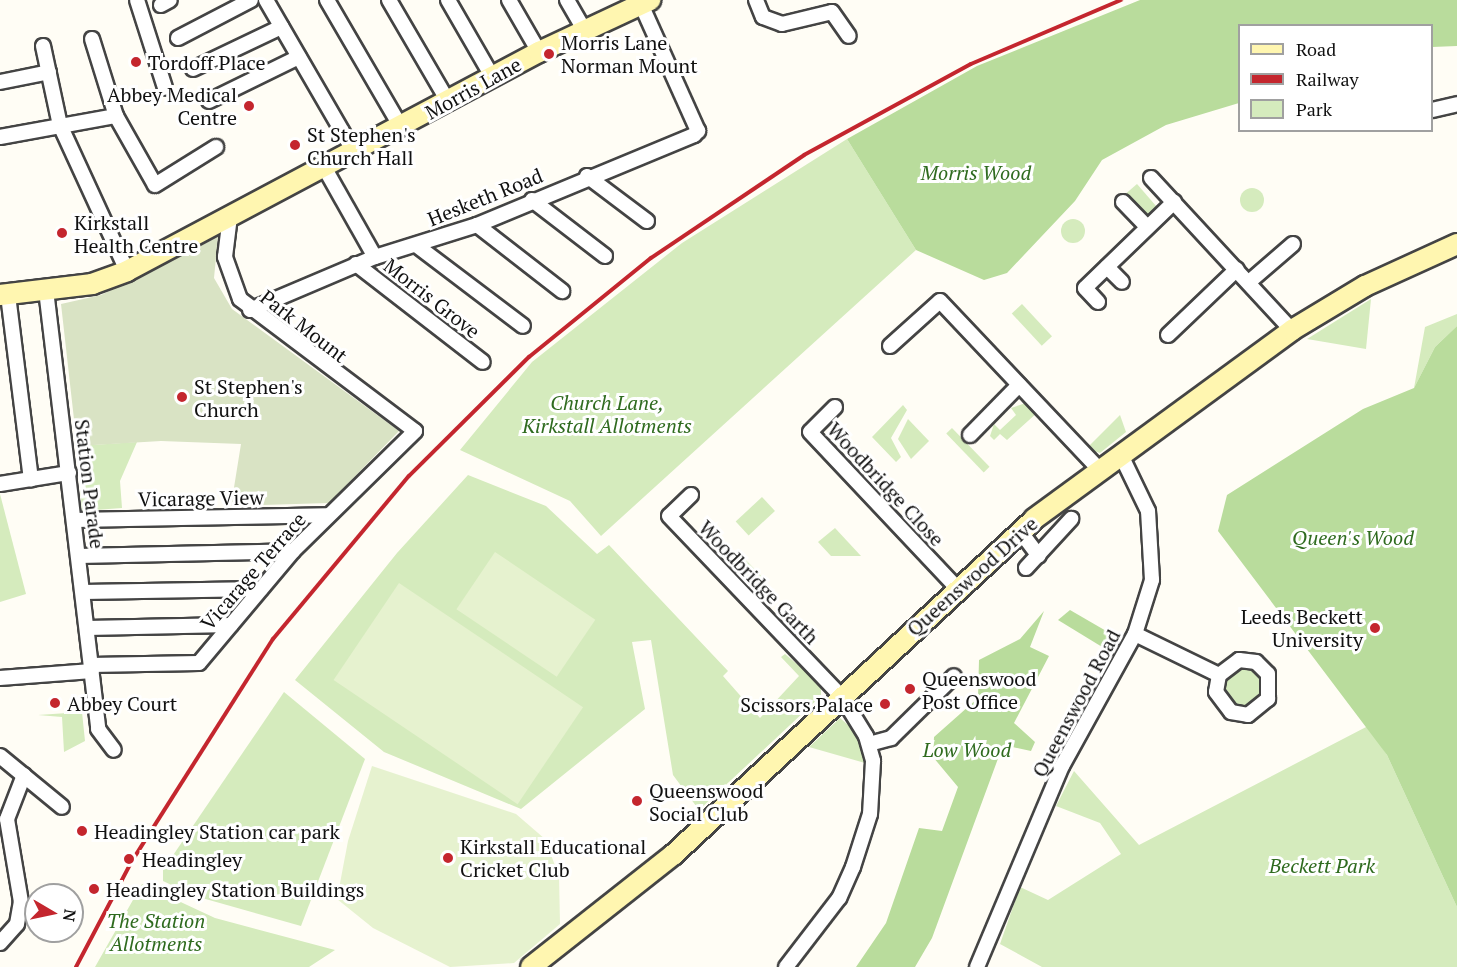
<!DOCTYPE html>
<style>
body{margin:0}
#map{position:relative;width:1457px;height:967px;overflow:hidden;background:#fffdf5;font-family:"PT Serif",serif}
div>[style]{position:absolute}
.green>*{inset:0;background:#d5ebbd;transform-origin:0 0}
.round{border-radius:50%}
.forest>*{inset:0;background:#b9dc9c}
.cemetery>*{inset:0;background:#d9e3c4}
.pitch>*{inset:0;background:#e6f2cf;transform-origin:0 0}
.roads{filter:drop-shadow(2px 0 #444) drop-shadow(-2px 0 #444) drop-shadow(0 2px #444) drop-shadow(0 -2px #444)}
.street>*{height:14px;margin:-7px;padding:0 7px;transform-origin:7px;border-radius:7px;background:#fff}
.secondary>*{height:20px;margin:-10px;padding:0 10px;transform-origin:10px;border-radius:10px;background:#fff6b0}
.rail>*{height:4px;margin:-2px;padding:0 2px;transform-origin:2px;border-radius:2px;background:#c4262e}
.dots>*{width:16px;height:16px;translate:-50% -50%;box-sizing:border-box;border:3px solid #fff;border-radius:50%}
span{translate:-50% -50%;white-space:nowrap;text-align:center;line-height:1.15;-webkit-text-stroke:6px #fff;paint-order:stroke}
.poi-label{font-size:20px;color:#111}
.left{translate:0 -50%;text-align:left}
.right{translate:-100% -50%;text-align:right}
.street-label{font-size:20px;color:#111}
.park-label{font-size:20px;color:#2f6b1f;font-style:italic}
.legend{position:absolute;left:1238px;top:24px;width:195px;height:108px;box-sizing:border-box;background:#fff;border:2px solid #a0a0a0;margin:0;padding:8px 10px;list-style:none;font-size:18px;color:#111}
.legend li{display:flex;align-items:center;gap:12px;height:30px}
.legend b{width:30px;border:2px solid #a0a0a0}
.north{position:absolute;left:24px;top:883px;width:60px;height:60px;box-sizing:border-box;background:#fff;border:2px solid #a0a0a0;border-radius:50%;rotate:99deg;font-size:16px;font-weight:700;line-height:24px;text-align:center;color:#111}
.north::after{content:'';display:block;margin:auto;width:21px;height:27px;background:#c4262e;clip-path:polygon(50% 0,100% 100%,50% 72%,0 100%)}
</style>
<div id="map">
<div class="green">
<div style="clip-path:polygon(847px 139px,916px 250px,601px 536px,570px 501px,460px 450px,532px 362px,682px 243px)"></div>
<div style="left:1137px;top:184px;width:35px;height:18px;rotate:49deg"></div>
<div class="round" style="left:1240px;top:188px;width:24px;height:24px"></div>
<div class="round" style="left:1061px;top:219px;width:24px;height:24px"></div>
<div style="clip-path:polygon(1371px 299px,1366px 349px,1307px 339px)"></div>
<div style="left:1022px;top:304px;width:44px;height:14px;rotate:47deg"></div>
<div style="clip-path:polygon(1457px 314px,1457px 326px,1435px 347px,1414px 388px,1425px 327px)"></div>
<div style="clip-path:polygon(1026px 403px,1038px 412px,1007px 440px,1000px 434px,994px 440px,990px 436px,994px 424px,1000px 430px,1016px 415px,1011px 408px)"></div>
<div style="clip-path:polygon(903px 405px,907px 410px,891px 438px,901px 457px,896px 462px,872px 437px)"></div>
<div style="clip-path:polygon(1120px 415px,1126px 432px,1100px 453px,1094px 451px,1089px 446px)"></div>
<div style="clip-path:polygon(908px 419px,929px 441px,911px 459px,898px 439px)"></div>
<div style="left:952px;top:428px;width:54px;height:8px;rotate:46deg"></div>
<div style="clip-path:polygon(137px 442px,120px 481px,122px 508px,82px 511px,77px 446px)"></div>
<div style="clip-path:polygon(468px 475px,546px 506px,597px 554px,609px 545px,728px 671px,723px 676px,760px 718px,799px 676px,781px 657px,785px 654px,821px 684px,821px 696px,699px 810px,673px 775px,651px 640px,632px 642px,645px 709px,521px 809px,384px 752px,295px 680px,397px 553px)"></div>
<div style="clip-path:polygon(0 494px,26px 594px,0 602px)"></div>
<div style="left:762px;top:497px;width:19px;height:36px;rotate:47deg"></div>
<div style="clip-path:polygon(835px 528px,861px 556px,831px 556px,818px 542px)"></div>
<div style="left:741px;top:555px;width:32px;height:11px;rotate:46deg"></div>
<div class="round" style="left:1222px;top:666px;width:42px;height:42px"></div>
<div style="clip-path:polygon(284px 692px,365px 759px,301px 926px,195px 896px,163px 881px,163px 870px)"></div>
<div style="clip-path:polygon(82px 712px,85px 741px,64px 752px,62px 717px,38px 715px)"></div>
<div style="clip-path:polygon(840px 718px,855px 731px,865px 763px,809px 747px)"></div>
<div style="clip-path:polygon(1368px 726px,1387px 755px,1457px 907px,1457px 967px,1042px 967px,1000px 944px,1020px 887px,1048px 900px,1121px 854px,1100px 823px,1056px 806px,1074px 771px,1139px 845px)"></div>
<div style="clip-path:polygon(142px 884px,215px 918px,335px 950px,309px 967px,95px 967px)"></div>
</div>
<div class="forest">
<div style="clip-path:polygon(1140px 0,1457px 0,1457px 46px,1432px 47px,1432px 26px,1240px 26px,1239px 103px,1166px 125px,1102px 160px,1075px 201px,1007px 273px,984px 280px,916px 250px,847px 139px,977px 66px)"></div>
<div style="clip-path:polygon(1457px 326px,1457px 907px,1387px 755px,1218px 531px,1227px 495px,1363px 409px,1414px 388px,1435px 347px)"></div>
<div style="clip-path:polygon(1070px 610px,1120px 639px,1112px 653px,1058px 620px)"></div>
<div style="clip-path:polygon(1044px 611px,1030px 647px,1049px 656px,1014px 723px,1035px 742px,1031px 751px,1003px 745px,932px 938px,915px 967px,856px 967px,886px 923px,919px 828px,942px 831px,958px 787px,933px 757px,934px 737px,978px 698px,979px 660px,1020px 639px)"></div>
</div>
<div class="cemetery">
<div style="clip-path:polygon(218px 237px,214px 278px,232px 309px,399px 431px,329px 503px,231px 506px,241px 444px,161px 441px,77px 446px,61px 304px,101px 295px)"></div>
</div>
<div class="pitch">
<div style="left:495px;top:552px;width:121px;height:69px;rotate:34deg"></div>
<div style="left:399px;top:583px;width:222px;height:117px;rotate:34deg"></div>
<div style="clip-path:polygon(372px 766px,516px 814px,545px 839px,559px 876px,560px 924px,514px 963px,450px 967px,373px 928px,337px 899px,348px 841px)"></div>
</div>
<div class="roads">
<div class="street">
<div style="left:137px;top:0;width:92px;rotate:72.3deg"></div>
<div style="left:266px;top:0;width:176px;rotate:59.9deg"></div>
<div style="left:327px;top:0;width:147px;rotate:59.8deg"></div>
<div style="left:389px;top:0;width:119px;rotate:59.8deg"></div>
<div style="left:448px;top:0;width:90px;rotate:60deg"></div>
<div style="left:509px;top:0;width:60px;rotate:60deg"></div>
<div style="left:567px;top:0;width:34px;rotate:60deg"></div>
<div style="left:756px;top:0;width:18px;rotate:68deg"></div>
<div style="left:763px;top:17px;width:20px;rotate:20deg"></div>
<div style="left:782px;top:24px;width:51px;rotate:-13.5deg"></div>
<div style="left:832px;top:12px;width:29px;rotate:55deg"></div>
<div style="left:161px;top:5px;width:10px;rotate:-29deg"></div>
<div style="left:178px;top:38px;width:82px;rotate:-27.5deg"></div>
<div style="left:92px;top:39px;width:81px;rotate:72.7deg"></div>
<div style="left:116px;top:116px;width:79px;rotate:60.5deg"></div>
<div style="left:155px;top:185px;width:72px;rotate:-31.9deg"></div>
<div style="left:43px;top:46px;width:81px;rotate:77.9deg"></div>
<div style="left:60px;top:125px;width:161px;rotate:65.3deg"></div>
<div style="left:193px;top:69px;width:98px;rotate:-25.5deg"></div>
<div style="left:0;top:82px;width:50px;rotate:-11.5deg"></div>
<div style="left:209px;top:101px;width:100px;rotate:-26.1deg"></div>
<div style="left:1432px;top:110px;width:26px;rotate:-13deg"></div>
<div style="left:0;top:137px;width:118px;rotate:-10.3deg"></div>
<div style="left:324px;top:167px;width:103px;rotate:60.5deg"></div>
<div style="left:587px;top:176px;width:75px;rotate:36.9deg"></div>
<div style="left:1151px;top:178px;width:207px;rotate:47.2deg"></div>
<div style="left:532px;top:200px;width:92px;rotate:37.5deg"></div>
<div style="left:1123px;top:202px;width:35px;rotate:46deg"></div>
<div style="left:477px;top:225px;width:108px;rotate:37.8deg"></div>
<div style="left:416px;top:245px;width:134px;rotate:37.1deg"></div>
<div style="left:356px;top:264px;width:160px;rotate:37.7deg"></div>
<div style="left:1107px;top:267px;width:21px;rotate:45deg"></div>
<div style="left:1249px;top:282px;width:58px;rotate:-40.8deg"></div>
<div style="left:46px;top:290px;width:442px;rotate:83.2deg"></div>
<div style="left:98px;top:729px;width:26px;rotate:53deg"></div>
<div style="left:8px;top:295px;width:186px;rotate:82.9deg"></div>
<div style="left:1098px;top:302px;width:19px;rotate:-133deg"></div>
<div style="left:1085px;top:288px;width:124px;rotate:-44deg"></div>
<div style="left:250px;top:310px;width:136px;rotate:-23deg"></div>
<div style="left:375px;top:257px;width:107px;rotate:-17.4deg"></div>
<div style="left:477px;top:225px;width:235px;rotate:-22.5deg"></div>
<div style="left:694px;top:135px;width:6px;rotate:-45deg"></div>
<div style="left:698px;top:131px;width:139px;rotate:-114.2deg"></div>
<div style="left:1168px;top:335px;width:95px;rotate:-43.7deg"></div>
<div style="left:890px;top:346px;width:67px;rotate:-42deg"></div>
<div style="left:940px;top:301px;width:231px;rotate:46.6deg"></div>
<div style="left:835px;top:407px;width:35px;rotate:135deg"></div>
<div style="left:810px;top:432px;width:214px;rotate:46.7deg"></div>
<div style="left:970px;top:435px;width:70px;rotate:-45.6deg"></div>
<div style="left:0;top:484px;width:70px;rotate:-9.1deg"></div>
<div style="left:691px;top:495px;width:30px;rotate:136deg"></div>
<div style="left:669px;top:516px;width:250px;rotate:46.3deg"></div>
<div style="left:842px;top:697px;width:46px;rotate:58.4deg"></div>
<div style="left:866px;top:736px;width:26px;rotate:74deg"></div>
<div style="left:873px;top:761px;width:53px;rotate:93.2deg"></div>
<div style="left:870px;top:814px;width:56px;rotate:107.8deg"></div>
<div style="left:853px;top:867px;width:34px;rotate:114deg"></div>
<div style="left:839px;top:898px;width:87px;rotate:127.5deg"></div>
<div style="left:75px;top:520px;width:252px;rotate:-1.1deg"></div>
<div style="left:1020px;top:531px;width:31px;rotate:53deg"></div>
<div style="left:79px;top:556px;width:214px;rotate:-1.3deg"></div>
<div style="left:1026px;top:568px;width:67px;rotate:-47.4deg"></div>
<div style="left:83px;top:592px;width:178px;rotate:-1deg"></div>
<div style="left:87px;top:628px;width:144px;rotate:-1.2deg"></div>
<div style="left:1135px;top:634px;width:93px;rotate:26deg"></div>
<div style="left:1219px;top:675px;width:17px;rotate:100deg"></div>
<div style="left:1216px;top:692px;width:25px;rotate:53deg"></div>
<div style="left:1231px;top:712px;width:17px;rotate:10deg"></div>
<div style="left:1248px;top:715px;width:26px;rotate:-39deg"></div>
<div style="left:1268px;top:699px;width:25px;rotate:-90deg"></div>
<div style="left:1268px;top:674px;width:17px;rotate:-135deg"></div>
<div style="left:1256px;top:662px;width:17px;rotate:-173deg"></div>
<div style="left:1239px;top:660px;width:25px;rotate:143deg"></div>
<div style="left:91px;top:665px;width:108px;rotate:-1.1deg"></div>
<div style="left:199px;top:663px;width:146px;rotate:-50deg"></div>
<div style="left:293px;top:551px;width:171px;rotate:-44.5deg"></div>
<div style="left:415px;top:431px;width:219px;rotate:-143deg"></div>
<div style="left:240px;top:299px;width:45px;rotate:-109.7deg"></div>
<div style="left:225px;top:257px;width:39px;rotate:-83deg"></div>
<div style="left:0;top:678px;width:92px;rotate:-4.4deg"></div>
<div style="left:869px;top:744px;width:23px;rotate:-15deg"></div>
<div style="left:891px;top:738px;width:88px;rotate:-44.5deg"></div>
<div style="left:0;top:756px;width:80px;rotate:39.4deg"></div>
<div style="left:0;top:943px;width:25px;rotate:-48deg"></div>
<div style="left:17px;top:924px;width:22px;rotate:-80deg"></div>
<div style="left:21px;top:902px;width:84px;rotate:-99.6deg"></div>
<div style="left:7px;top:819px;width:47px;rotate:-68.9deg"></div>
<div style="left:977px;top:967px;width:218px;rotate:-67.1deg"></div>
<div style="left:1062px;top:766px;width:151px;rotate:-61.1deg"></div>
<div style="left:1135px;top:634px;width:57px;rotate:-72.5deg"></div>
<div style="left:1152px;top:580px;width:69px;rotate:-93.3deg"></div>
<div style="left:1148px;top:511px;width:64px;rotate:-115.8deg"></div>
</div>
<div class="secondary">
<div style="left:0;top:295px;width:93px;rotate:-6.8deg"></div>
<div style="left:92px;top:284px;width:37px;rotate:-20deg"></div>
<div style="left:127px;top:271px;width:467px;rotate:-28deg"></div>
<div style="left:539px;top:52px;width:123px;rotate:-25.1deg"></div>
<div style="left:531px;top:967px;width:181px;rotate:-38.3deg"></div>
<div style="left:673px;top:855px;width:493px;rotate:-42.9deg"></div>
<div style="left:1034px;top:519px;width:320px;rotate:-36.2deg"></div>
<div style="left:1292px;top:330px;width:85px;rotate:-31.1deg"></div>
<div style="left:1365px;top:286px;width:101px;rotate:-24.5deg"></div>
</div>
</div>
<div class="rail">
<div style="left:76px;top:967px;width:120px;rotate:-62.2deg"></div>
<div style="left:132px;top:861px;width:263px;rotate:-57.6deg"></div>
<div style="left:273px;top:639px;width:212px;rotate:-50.2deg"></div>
<div style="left:409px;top:476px;width:169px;rotate:-44.8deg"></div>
<div style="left:529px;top:357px;width:157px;rotate:-39.1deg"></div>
<div style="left:651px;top:258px;width:184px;rotate:-33.9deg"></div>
<div style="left:804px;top:155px;width:190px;rotate:-28.6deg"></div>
<div style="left:971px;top:64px;width:163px;rotate:-23.1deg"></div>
</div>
<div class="dots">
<div style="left:549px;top:54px;background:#c4262e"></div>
<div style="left:136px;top:62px;background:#c4262e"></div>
<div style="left:249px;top:106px;background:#c4262e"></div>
<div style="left:295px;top:145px;background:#c4262e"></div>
<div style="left:62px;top:233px;background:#c4262e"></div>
<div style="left:182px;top:397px;background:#c4262e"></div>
<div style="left:1375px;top:628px;background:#c4262e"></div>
<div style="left:910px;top:689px;background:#c4262e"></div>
<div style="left:55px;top:703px;background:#c4262e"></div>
<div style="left:885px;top:704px;background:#c4262e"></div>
<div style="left:637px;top:801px;background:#c4262e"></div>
<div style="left:82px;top:831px;background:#c4262e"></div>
<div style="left:448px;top:858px;background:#c4262e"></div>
<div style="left:129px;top:859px;background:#c4262e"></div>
<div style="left:94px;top:889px;background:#c4262e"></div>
</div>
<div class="poi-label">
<span class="left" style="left:561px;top:54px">Morris Lane<br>Norman Mount</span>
<span class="left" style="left:148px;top:62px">Tordoff Place</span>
<span class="right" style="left:237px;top:106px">Abbey Medical<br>Centre</span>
<span class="left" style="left:307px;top:146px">St Stephen's<br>Church Hall</span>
<span class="left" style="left:74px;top:234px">Kirkstall<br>Health Centre</span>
<span class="left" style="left:194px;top:398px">St Stephen's<br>Church</span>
<span class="right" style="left:1363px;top:628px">Leeds Beckett<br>University</span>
<span class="left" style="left:922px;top:690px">Queenswood<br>Post Office</span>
<span class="left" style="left:67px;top:703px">Abbey Court</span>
<span class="right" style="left:873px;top:704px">Scissors Palace</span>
<span class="left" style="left:649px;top:802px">Queenswood<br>Social Club</span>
<span class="left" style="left:94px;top:831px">Headingley Station car park</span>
<span class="left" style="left:460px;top:858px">Kirkstall Educational<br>Cricket Club</span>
<span class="left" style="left:142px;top:859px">Headingley</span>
<span class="left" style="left:106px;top:889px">Headingley Station Buildings</span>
</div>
<div class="street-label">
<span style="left:473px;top:88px;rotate:-29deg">Morris Lane</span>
<span style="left:485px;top:197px;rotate:-22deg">Hesketh Road</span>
<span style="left:432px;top:298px;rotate:38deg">Morris Grove</span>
<span style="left:304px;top:326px;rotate:38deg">Park Mount</span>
<span style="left:90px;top:484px;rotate:83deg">Station Parade</span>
<span style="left:886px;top:484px;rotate:47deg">Woodbridge Close</span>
<span style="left:201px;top:498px;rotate:-1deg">Vicarage View</span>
<span style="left:253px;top:571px;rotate:-49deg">Vicarage Terrace</span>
<span style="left:972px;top:576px;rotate:-42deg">Queenswood Drive</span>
<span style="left:759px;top:582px;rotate:46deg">Woodbridge Garth</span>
<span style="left:1076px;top:703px;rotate:-62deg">Queenswood Road</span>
</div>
<div class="park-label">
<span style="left:976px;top:172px">Morris Wood</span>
<span style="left:607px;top:414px">Church Lane,<br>Kirkstall Allotments</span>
<span style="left:1353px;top:537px">Queen's Wood</span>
<span style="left:967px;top:749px">Low Wood</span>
<span style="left:1322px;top:865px">Beckett Park</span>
<span style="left:156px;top:932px">The Station<br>Allotments</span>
</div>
<ul class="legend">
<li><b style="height:8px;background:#fff6b0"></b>Road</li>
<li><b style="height:8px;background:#c4262e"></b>Railway</li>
<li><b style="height:16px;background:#d5ebbd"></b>Park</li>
</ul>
<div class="north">N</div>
</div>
